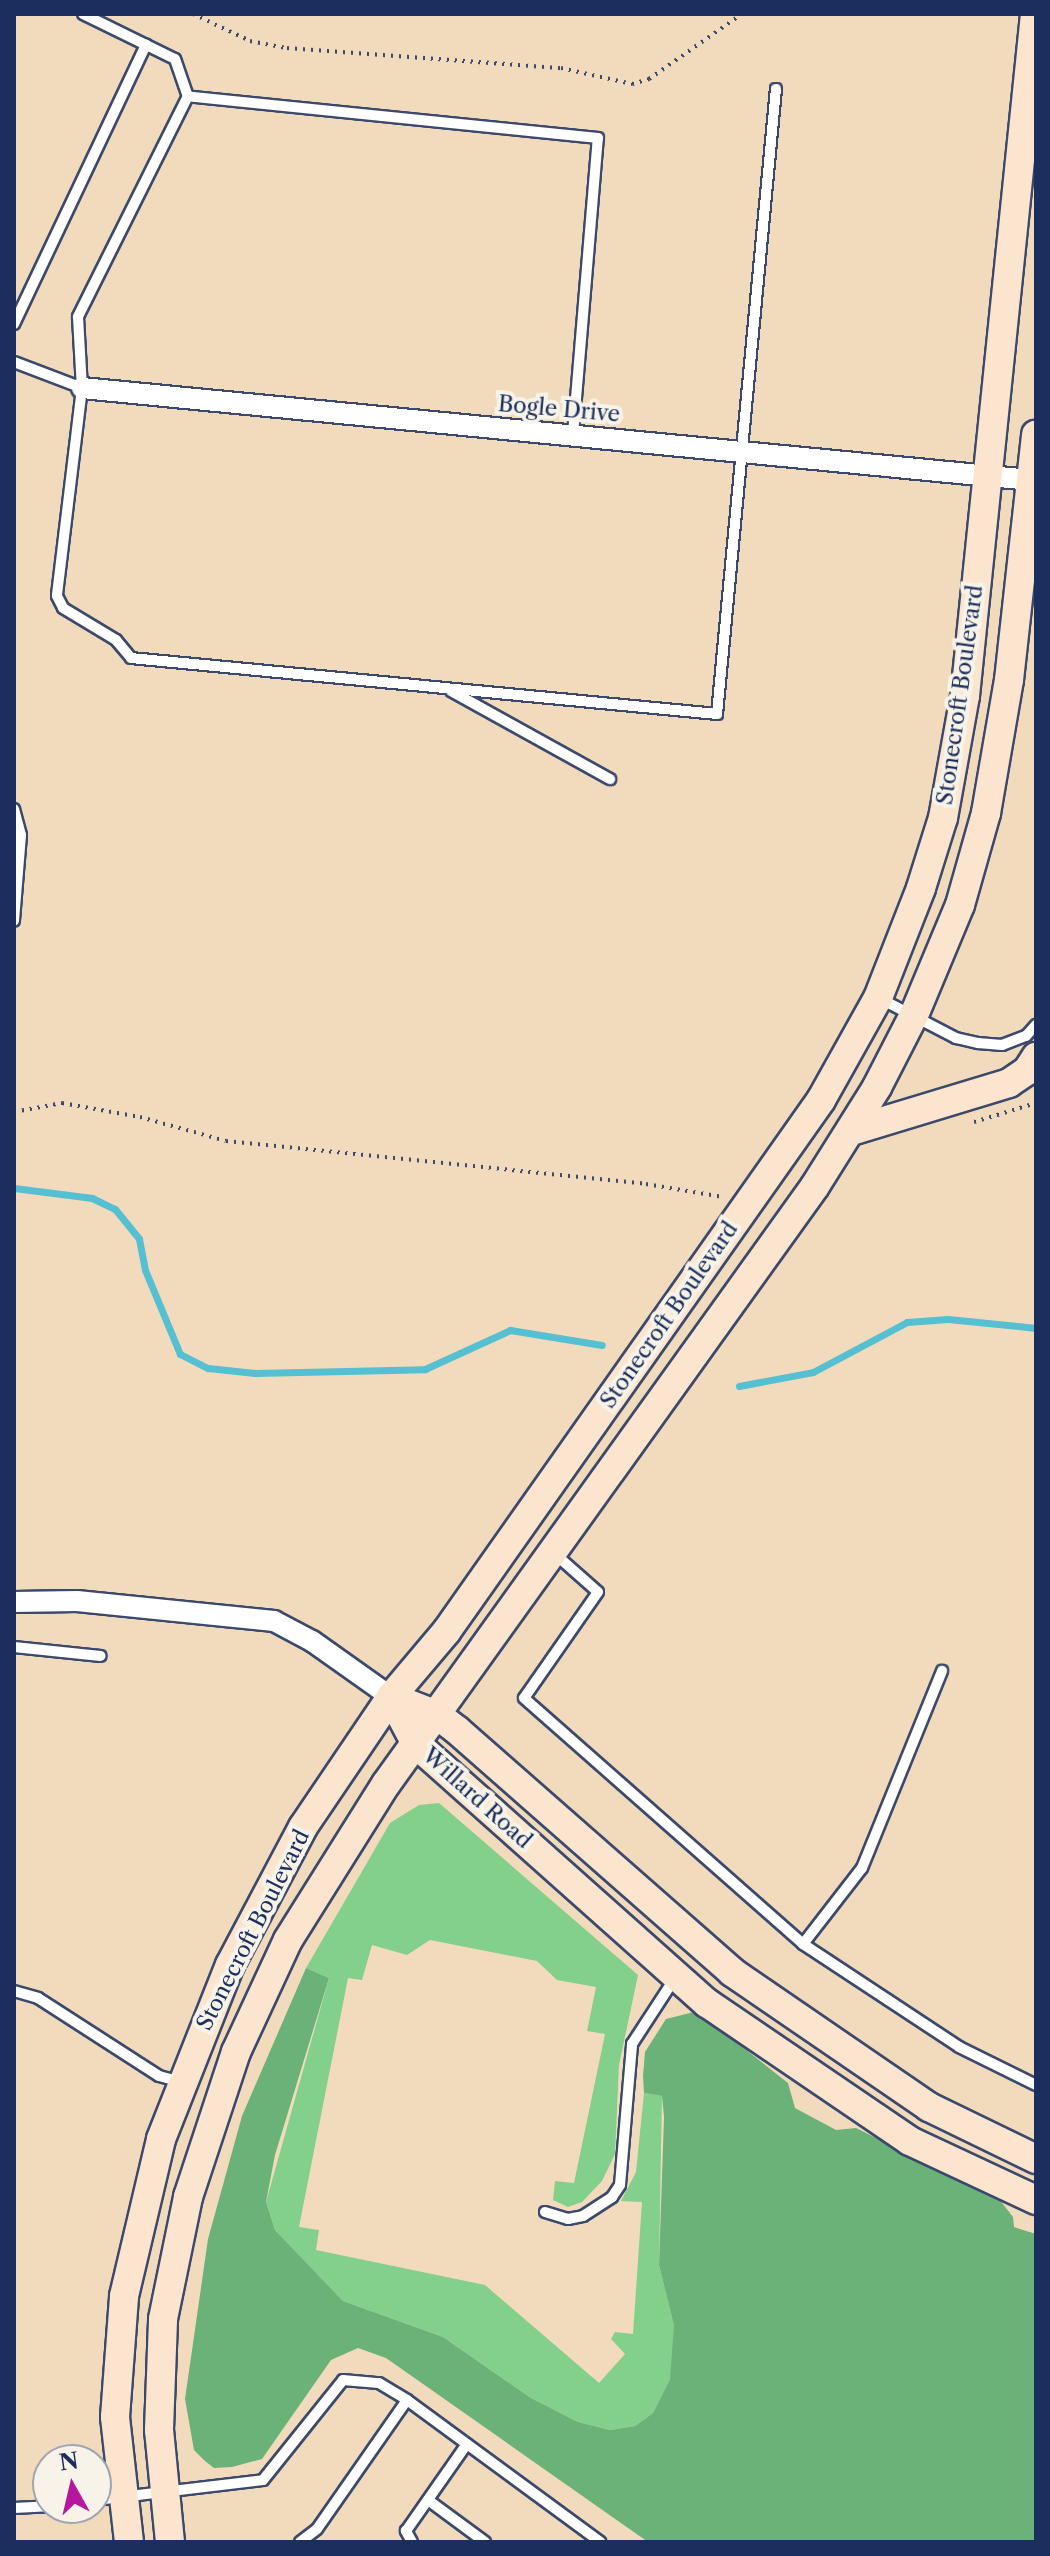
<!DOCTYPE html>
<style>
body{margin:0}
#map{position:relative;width:1050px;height:2556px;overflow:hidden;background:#f2dbbc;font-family:"Libre Caslon Text",serif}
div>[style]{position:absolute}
.green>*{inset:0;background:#83cf8c}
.forest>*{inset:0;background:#6ab278}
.stream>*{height:7px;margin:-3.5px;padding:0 3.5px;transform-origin:3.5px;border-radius:3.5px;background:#55c0d1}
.path>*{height:4px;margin-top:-2px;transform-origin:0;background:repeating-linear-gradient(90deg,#3b496c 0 2px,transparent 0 8px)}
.roads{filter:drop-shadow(2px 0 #3b496c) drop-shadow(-2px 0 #3b496c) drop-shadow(0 2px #3b496c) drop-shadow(0 -2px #3b496c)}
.lane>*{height:10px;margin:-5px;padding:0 5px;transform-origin:5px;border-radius:5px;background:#fff}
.street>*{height:20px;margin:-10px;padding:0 10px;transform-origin:10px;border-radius:10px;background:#fff}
.secondary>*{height:28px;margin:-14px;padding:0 14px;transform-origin:14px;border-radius:14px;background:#fce5cf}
span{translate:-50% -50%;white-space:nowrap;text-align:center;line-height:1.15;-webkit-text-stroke:8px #f7f3e8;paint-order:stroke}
.street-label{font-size:22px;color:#1b2f5e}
.frame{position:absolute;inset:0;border:16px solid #1b2f5e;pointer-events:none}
.north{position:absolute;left:32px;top:2444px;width:80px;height:80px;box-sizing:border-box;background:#f7f3e8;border:2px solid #9fa5b1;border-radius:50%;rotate:352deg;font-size:22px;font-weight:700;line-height:32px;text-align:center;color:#1b2f5e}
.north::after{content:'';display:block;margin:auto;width:28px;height:36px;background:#b5179e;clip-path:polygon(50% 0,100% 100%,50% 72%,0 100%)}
</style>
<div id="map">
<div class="green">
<div style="clip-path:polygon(439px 1803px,638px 1975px,619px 2065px,615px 2154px,602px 2181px,582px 2202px,568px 2207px,553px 2200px,555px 2181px,574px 2183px,605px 2034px,587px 2031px,596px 1987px,557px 1980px,537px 1961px,430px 1940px,407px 1955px,372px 1945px,362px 1980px,348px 1978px,299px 2227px,319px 2230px,316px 2250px,485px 2285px,599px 2383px,625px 2354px,611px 2339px,615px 2332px,633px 2334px,642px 2202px,621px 2201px,636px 2172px,644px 2093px,662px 2096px,659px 2265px,674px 2326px,674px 2356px,670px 2379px,653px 2413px,635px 2426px,610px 2430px,578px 2422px,531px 2398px,443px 2337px,343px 2301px,275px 2230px,266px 2202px,329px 1978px,306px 1968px,390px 1823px,419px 1805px)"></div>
</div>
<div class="forest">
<div style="clip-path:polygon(306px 1968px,329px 1978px,275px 2155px,266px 2202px,275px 2230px,343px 2301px,443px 2337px,531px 2398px,578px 2422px,610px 2430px,635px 2426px,653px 2413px,670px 2379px,674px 2326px,659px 2265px,664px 2117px,662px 2096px,644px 2093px,643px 2076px,645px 2052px,666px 2019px,694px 2012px,707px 2019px,788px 2083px,795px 2108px,836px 2130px,856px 2128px,999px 2199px,1013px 2217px,1014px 2227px,1036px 2234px,1036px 2542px,648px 2542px,386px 2358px,358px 2348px,331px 2360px,262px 2459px,232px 2467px,214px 2468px,205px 2461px,194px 2450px,185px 2399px,208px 2239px,242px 2116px)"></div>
</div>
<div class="stream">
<div style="left:14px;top:1188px;width:79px;rotate:7.3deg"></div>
<div style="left:92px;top:1198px;width:25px;rotate:26deg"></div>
<div style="left:115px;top:1209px;width:38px;rotate:51deg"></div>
<div style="left:139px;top:1239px;width:32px;rotate:79deg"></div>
<div style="left:145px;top:1270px;width:91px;rotate:67.4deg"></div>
<div style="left:180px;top:1354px;width:31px;rotate:27deg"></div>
<div style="left:208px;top:1368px;width:47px;rotate:6.1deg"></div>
<div style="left:255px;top:1373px;width:170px;rotate:-1.3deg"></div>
<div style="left:425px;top:1369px;width:94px;rotate:-24.6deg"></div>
<div style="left:510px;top:1330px;width:93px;rotate:9.3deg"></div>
<div style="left:739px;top:1386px;width:75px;rotate:-10.7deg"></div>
<div style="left:813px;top:1372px;width:106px;rotate:-28deg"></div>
<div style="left:907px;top:1322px;width:41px;rotate:-4.2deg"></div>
<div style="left:948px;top:1319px;width:88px;rotate:5.8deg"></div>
</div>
<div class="path">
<div style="left:193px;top:14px;width:63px;rotate:25.3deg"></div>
<div style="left:250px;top:41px;width:38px;rotate:11deg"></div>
<div style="left:287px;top:48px;width:275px;rotate:4.2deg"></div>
<div style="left:561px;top:68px;width:73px;rotate:12.7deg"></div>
<div style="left:632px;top:84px;width:18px;rotate:-16deg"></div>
<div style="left:649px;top:79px;width:113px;rotate:-35deg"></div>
<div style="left:14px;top:1112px;width:49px;rotate:-10.6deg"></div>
<div style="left:62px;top:1103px;width:79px;rotate:10.2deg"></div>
<div style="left:140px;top:1117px;width:89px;rotate:15.6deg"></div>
<div style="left:226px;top:1141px;width:422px;rotate:5.8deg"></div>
<div style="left:646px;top:1184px;width:78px;rotate:9.6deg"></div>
<div style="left:974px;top:1122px;width:65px;rotate:-17deg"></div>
</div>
<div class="roads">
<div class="lane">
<div style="left:83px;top:14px;width:102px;rotate:26.1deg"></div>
<div style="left:175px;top:59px;width:39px;rotate:71deg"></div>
<div style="left:14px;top:324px;width:309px;rotate:-64.7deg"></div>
<div style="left:14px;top:362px;width:73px;rotate:20.9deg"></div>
<div style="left:573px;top:434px;width:297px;rotate:-85.2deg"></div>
<div style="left:598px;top:138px;width:412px;rotate:-174.2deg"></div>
<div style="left:188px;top:96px;width:247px;rotate:116.5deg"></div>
<div style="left:78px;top:317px;width:71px;rotate:86.8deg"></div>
<div style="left:82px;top:388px;width:209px;rotate:96.9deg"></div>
<div style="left:57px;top:596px;width:13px;rotate:63deg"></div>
<div style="left:63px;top:608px;width:62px;rotate:31.1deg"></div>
<div style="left:116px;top:640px;width:23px;rotate:50deg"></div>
<div style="left:131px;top:658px;width:589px;rotate:5.46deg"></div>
<div style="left:717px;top:714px;width:628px;rotate:-84.61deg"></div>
<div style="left:451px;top:691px;width:182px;rotate:29deg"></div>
<div style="left:14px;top:809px;width:27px;rotate:75deg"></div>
<div style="left:21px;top:835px;width:86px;rotate:94.7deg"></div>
<div style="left:879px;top:998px;width:87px;rotate:27.5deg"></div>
<div style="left:956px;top:1038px;width:23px;rotate:13deg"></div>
<div style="left:978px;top:1043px;width:24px;rotate:5deg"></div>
<div style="left:1002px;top:1045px;width:26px;rotate:-21deg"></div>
<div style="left:1026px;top:1036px;width:15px;rotate:-48deg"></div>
<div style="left:555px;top:1554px;width:57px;rotate:41.5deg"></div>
<div style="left:598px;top:1592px;width:129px;rotate:124.9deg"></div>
<div style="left:524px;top:1698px;width:372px;rotate:41.4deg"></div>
<div style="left:803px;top:1944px;width:187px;rotate:33.4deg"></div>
<div style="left:959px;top:2047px;width:86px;rotate:26.3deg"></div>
<div style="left:14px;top:1647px;width:87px;rotate:5.9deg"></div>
<div style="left:803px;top:1944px;width:96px;rotate:-52.2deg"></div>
<div style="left:862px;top:1868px;width:213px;rotate:-67.9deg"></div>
<div style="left:14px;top:1991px;width:25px;rotate:16deg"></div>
<div style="left:38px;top:1998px;width:144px;rotate:32.8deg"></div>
<div style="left:159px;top:2076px;width:23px;rotate:15deg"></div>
<div style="left:545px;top:2212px;width:24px;rotate:17deg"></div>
<div style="left:568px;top:2219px;width:15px;rotate:-11deg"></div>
<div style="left:583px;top:2216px;width:35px;rotate:-33deg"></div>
<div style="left:612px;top:2197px;width:14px;rotate:-56deg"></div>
<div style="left:620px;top:2185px;width:142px;rotate:-85.1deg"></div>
<div style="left:632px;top:2044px;width:79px;rotate:-56.9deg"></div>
<div style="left:96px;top:2500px;width:168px;rotate:-6.8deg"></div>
<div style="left:263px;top:2480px;width:128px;rotate:-51.3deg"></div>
<div style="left:343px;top:2380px;width:36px;rotate:5deg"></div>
<div style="left:379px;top:2383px;width:33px;rotate:31deg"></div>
<div style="left:428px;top:2500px;width:71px;rotate:36.4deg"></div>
<div style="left:14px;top:2508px;width:34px;rotate:-3deg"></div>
<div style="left:300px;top:2542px;width:21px;rotate:-37deg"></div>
<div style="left:317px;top:2529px;width:157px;rotate:-55.1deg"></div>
<div style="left:407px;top:2400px;width:240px;rotate:36.3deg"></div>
<div style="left:412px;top:2542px;width:13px;rotate:-119deg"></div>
<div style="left:406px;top:2531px;width:106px;rotate:-55deg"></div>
</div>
<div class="street">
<div style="left:82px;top:388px;width:953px;rotate:5.54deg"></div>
<div style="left:14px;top:1602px;width:63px;rotate:-0.9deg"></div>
<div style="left:77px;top:1601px;width:198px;rotate:5.8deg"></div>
<div style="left:274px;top:1621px;width:43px;rotate:27.8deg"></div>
<div style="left:312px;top:1641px;width:97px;rotate:35.3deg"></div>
</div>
<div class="secondary">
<div style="left:851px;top:1131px;width:165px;rotate:-16.9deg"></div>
<div style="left:1009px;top:1083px;width:22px;rotate:-34deg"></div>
<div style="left:1027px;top:1071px;width:17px;rotate:-57deg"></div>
<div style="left:391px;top:1697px;width:53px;rotate:62deg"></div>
<div style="left:416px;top:1744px;width:390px;rotate:41.7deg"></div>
<div style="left:707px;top:2003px;width:245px;rotate:34.2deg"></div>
<div style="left:910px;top:2141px;width:139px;rotate:25.1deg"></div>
<div style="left:391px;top:1697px;width:49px;rotate:21.4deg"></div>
<div style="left:437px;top:1715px;width:26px;rotate:37deg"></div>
<div style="left:458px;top:1731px;width:365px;rotate:41.3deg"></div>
<div style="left:732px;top:1972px;width:239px;rotate:34.4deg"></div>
<div style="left:929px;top:2107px;width:119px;rotate:25.9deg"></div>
<div style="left:129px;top:2542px;width:126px;rotate:-96.4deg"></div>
<div style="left:115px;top:2417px;width:121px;rotate:-85.7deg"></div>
<div style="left:124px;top:2296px;width:161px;rotate:-76.7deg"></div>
<div style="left:161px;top:2139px;width:187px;rotate:-68.4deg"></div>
<div style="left:230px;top:1965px;width:156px;rotate:-62.1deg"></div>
<div style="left:303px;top:1827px;width:157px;rotate:-55.9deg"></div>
<div style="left:391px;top:1697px;width:85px;rotate:-49.8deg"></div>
<div style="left:446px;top:1632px;width:651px;rotate:-54.82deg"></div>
<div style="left:821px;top:1100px;width:117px;rotate:-60.8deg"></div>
<div style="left:878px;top:998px;width:118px;rotate:-68.6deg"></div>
<div style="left:921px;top:888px;width:73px;rotate:-72.6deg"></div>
<div style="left:943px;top:818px;width:124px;rotate:-79.8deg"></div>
<div style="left:965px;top:696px;width:686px;rotate:-84.14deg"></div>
<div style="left:170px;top:2542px;width:113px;rotate:-95.6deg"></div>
<div style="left:159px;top:2430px;width:111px;rotate:-87.9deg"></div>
<div style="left:163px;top:2319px;width:125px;rotate:-78.4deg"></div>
<div style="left:188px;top:2197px;width:153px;rotate:-71.7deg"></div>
<div style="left:236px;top:2052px;width:123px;rotate:-65.1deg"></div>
<div style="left:288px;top:1940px;width:184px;rotate:-57.9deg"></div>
<div style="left:386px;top:1784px;width:736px;rotate:-54.34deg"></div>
<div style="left:815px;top:1186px;width:117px;rotate:-57.9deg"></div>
<div style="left:877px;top:1087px;width:81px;rotate:-62.8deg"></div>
<div style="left:914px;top:1015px;width:119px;rotate:-67.3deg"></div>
<div style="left:960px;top:905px;width:96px;rotate:-74.2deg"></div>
<div style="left:986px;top:813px;width:135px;rotate:-80.2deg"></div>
<div style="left:1009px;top:680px;width:247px;rotate:-83.7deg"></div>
</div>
</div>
<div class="street-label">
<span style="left:559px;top:409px;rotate:5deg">Bogle Drive</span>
<span style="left:960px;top:695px;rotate:-82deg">Stonecroft Boulevard</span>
<span style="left:669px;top:1315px;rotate:-55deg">Stonecroft Boulevard</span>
<span style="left:477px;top:1798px;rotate:42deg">Willard Road</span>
<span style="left:253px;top:1930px;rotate:-63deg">Stonecroft Boulevard</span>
</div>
<div class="frame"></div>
<div class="north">N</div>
</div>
